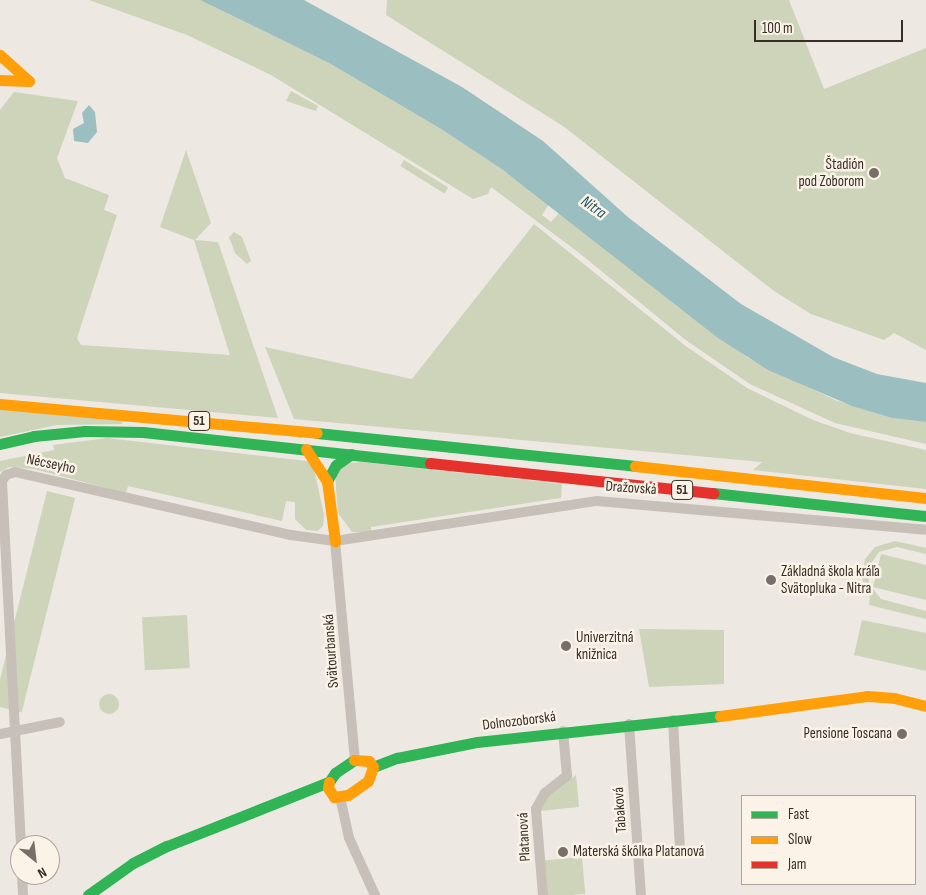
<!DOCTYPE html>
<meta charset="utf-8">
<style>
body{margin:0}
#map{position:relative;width:926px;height:895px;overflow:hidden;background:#ede8e1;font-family:"Sofia Sans Condensed",sans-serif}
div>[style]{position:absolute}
.green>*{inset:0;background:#cdd4ba;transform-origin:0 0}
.round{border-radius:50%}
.water>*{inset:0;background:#9bbec0}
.street>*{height:10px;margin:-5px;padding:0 5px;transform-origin:5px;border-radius:5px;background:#c7c0b9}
.fast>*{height:11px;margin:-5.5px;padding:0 5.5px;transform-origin:5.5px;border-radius:5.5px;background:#30b455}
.slow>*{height:11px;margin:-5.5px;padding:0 5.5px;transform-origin:5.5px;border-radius:5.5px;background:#ff9f0a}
.jam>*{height:11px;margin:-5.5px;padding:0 5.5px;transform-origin:5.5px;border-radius:5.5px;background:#e5322d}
.dots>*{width:14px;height:14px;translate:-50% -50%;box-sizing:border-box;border:2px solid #fbf3e8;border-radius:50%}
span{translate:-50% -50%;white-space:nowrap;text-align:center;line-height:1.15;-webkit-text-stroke:5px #fbf3e8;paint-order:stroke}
.shield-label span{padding:1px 4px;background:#fbf3e8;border:1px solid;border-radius:4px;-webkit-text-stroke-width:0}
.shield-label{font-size:14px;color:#382e27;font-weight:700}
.poi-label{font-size:15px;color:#382e27}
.right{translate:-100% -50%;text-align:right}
.left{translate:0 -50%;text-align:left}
.street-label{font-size:15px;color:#382e27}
.water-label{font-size:16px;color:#1a535c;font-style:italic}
.legend{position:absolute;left:741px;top:795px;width:175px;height:90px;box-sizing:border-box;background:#fbf3e8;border:1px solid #ada49b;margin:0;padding:6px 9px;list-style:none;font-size:15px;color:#382e27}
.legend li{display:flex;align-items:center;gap:10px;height:25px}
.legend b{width:25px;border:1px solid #ada49b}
.north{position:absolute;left:10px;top:835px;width:50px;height:50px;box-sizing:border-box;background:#fbf3e8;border:1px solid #ada49b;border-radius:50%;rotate:151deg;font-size:14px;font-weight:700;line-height:20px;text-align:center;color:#382e27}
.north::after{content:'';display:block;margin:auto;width:18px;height:22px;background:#776f68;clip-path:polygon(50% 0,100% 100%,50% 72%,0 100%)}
.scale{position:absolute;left:754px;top:20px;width:149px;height:22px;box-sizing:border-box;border:2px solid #382e27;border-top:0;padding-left:6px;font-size:15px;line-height:18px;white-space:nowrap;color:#382e27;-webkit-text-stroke:4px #fbf3e8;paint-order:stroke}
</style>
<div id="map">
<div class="green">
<div style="clip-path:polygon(89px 0,200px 0,329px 63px,441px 129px,503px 170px,549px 204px,542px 215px,551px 222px,560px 212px,748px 358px,835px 400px,892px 418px,926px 422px,926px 444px,835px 423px,750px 384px,687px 341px,578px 252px,491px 187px,488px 194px,473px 199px,271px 75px,187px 35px)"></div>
<div style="clip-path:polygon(387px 0,789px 0,824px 89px,926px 48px,926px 350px,894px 333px,884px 340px,811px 314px,774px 291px,563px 126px,386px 15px)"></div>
<div style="clip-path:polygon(291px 91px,318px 106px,316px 111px,286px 101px)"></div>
<div style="clip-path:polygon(14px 92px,78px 101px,57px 158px,65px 178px,109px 195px,104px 210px,117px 215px,77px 338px,81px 345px,230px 355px,194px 240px,160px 227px,186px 150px,211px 223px,195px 240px,218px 242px,278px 418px,0 393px,0 110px)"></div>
<div style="left:404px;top:160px;width:52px;height:7px;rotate:32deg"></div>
<div style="clip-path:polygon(534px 224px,687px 347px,747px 388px,813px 420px,850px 433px,926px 450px,926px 489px,753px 470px,762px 462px,294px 419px,265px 347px,412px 379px)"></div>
<div style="clip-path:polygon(234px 232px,242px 237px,251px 261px,247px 264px,235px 253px,229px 237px)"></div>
<div style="clip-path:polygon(0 410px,123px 420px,122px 424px,57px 425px,0 437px)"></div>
<div style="clip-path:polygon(107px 438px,307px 461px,314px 469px,324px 515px,323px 526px,318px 531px,306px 530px,295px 519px,295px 502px,286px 501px,282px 521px,128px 486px,126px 493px,34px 469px,9px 467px,0 472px,0 461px,54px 450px,53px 445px)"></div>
<div style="clip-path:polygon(361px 462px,562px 484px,561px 498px,371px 527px,371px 532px,352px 532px,338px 513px,335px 474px,343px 464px)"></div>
<div style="left:47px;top:491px;width:29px;height:221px;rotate:14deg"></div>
<div style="clip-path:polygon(895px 541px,926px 548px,926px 554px,897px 547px,879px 552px,868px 568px,869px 584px,881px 599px,926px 611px,926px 619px,869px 605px,870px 598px,862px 579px,865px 559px,875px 547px)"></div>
<div style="clip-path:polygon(881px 554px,926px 565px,926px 600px,873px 587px)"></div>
<div style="left:187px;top:615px;width:53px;height:45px;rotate:87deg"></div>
<div style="clip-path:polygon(862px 620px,926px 633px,926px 671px,854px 655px)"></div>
<div style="clip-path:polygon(639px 629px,724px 630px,724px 684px,649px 687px)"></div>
<div class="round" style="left:99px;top:694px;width:20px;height:20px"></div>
<div style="clip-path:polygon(576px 775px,579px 807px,540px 811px,549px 795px)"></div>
<div style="left:582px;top:857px;width:37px;height:39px;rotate:85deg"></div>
</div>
<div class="water">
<div style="clip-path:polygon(200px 0,304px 0,462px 87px,543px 141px,629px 218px,741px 304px,833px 357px,877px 374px,926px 383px,926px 422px,892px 418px,852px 406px,768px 370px,718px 338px,503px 170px,441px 129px,329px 63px)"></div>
<div style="clip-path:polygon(89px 105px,95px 112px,97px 132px,88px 143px,74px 141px,73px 129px,84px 123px,82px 113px)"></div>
</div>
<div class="street">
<div style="left:335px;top:541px;width:219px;rotate:84.8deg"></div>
<div style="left:673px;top:720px;width:130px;rotate:86.9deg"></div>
<div style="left:629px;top:724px;width:171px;rotate:86deg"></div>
<div style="left:0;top:734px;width:61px;rotate:-11.3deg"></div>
<div style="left:340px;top:797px;width:42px;rotate:77.6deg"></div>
<div style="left:349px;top:838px;width:63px;rotate:65.5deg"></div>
<div style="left:21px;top:845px;width:364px;rotate:-93deg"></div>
<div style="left:2px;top:481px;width:7px;rotate:-56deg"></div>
<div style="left:6px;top:475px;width:9px;rotate:-18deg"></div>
<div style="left:15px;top:472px;width:283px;rotate:12.9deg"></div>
<div style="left:291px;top:535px;width:44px;rotate:7.8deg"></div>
<div style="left:335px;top:541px;width:265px;rotate:-8.7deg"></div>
<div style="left:597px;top:501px;width:330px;rotate:5deg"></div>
<div style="left:22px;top:875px;width:20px;rotate:87deg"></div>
<div style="left:543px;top:895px;width:86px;rotate:-94.7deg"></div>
<div style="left:536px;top:809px;width:18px;rotate:-61deg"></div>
<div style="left:545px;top:793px;width:28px;rotate:-38deg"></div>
<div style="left:567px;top:776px;width:45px;rotate:-95.1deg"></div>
</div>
<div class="fast">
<div style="left:317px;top:433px;width:320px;rotate:5.9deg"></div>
<div style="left:0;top:444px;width:35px;rotate:-13deg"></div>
<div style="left:34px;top:436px;width:51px;rotate:-5.6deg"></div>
<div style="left:85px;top:431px;width:58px;rotate:1deg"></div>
<div style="left:143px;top:432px;width:289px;rotate:6.2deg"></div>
<div style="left:327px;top:481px;width:18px;rotate:-61deg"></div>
<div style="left:336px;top:465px;width:19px;rotate:-35deg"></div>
<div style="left:713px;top:493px;width:214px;rotate:6.2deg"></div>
<div style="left:373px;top:767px;width:26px;rotate:-21deg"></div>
<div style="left:397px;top:758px;width:82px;rotate:-11.3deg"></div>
<div style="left:477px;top:742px;width:244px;rotate:-6.1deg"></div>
<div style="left:88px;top:895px;width:55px;rotate:-35.4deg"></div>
<div style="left:133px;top:863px;width:38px;rotate:-27deg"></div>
<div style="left:167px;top:846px;width:174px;rotate:-21.6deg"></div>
<div style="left:329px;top:782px;width:11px;rotate:-56deg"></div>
<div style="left:335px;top:773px;width:23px;rotate:-34deg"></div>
</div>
<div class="slow">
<div style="left:0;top:55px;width:39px;rotate:42deg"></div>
<div style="left:0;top:80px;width:29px;rotate:2deg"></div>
<div style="left:0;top:404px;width:318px;rotate:5.2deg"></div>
<div style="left:306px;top:449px;width:38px;rotate:57deg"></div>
<div style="left:327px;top:481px;width:61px;rotate:82.4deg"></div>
<div style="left:635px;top:466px;width:293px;rotate:6.3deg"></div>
<div style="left:720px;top:716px;width:148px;rotate:-7.7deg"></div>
<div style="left:867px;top:696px;width:27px;rotate:4deg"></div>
<div style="left:894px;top:698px;width:33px;rotate:14deg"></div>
<div style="left:329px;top:782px;width:6px;rotate:99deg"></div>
<div style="left:328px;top:788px;width:11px;rotate:56deg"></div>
<div style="left:334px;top:797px;width:14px;rotate:-8deg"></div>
<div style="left:348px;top:795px;width:24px;rotate:-35deg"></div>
<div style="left:368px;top:781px;width:15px;rotate:-70deg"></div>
<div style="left:373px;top:767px;width:7px;rotate:-124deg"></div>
<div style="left:369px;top:761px;width:15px;rotate:-176deg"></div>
</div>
<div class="jam">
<div style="left:430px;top:463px;width:285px;rotate:6.1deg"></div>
</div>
<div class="dots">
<div style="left:874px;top:173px;background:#776f68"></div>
<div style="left:771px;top:580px;background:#776f68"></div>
<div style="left:566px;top:646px;background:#776f68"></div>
<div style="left:902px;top:734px;background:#776f68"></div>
<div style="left:563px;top:852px;background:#776f68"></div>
</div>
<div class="shield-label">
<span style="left:199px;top:421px">51</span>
<span style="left:682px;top:490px">51</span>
</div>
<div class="poi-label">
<span class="right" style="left:864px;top:173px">Štadión<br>pod Zoborom</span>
<span class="left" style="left:781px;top:580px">Základná škola kráľa<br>Svätopluka - Nitra</span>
<span class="left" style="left:576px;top:646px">Univerzitná<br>knižnica</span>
<span class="right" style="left:892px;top:734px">Pensione Toscana</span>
<span class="left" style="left:573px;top:852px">Materská škôlka Platanová</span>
</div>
<div class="street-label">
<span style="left:51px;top:464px;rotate:12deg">Nécseyho</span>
<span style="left:631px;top:488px;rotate:4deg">Dražovská</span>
<span style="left:331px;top:651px;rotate:-94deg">Svätourbanská</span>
<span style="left:519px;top:721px;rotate:-7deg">Dolnozoborská</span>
<span style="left:620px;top:810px;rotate:-94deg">Tabaková</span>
<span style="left:524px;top:837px;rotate:-93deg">Platanová</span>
</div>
<div class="water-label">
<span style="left:593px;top:208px;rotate:35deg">Nitra</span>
</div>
<ul class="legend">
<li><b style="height:6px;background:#30b455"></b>Fast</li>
<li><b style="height:6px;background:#ff9f0a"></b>Slow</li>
<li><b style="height:6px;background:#e5322d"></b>Jam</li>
</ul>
<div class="north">N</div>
<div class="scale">100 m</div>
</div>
